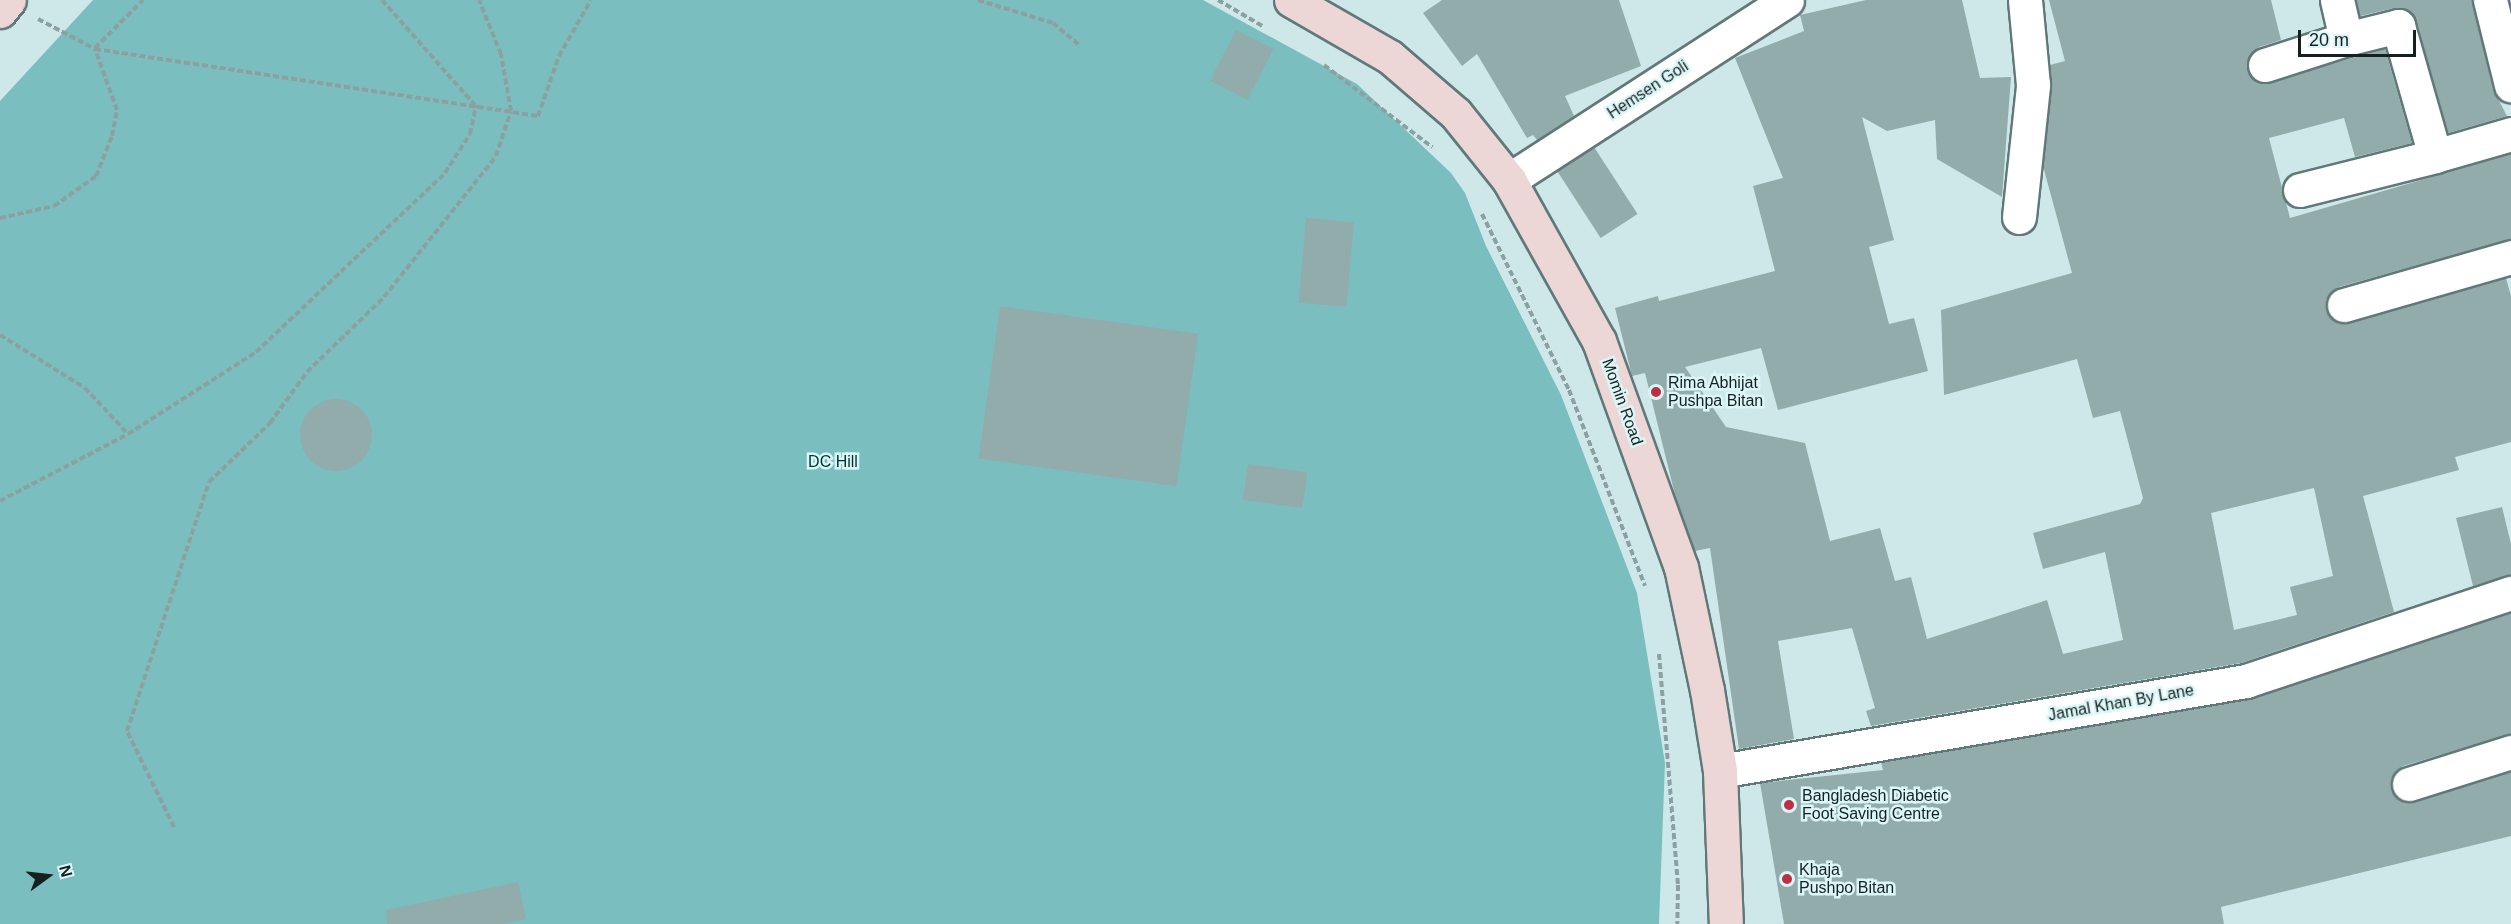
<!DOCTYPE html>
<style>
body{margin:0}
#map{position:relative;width:2511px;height:924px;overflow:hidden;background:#cee8e9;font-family:Arial,sans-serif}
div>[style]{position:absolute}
.green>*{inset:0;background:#7bbec0}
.building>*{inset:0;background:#92abab;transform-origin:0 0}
.round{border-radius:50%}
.path>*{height:4px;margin-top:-2px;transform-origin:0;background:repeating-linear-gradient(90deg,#8ca0a1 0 6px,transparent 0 9px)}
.roads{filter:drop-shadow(2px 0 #617879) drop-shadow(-2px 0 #617879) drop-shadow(0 2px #617879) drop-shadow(0 -2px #617879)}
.minor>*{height:33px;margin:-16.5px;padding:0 16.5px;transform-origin:16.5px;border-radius:16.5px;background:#fff}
.secondary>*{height:33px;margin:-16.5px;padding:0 16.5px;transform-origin:16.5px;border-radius:16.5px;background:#ecd6d6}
.dots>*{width:16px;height:16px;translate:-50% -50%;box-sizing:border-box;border:3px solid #dbf6f6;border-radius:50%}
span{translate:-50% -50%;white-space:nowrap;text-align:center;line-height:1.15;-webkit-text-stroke:5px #dbf6f6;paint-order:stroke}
.street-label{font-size:16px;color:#172021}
.poi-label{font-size:16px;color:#172021}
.left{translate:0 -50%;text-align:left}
.park-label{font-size:16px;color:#013234}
.north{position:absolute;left:18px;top:846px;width:60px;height:60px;-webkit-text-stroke:4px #dbf6f6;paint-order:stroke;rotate:75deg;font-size:16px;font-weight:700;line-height:24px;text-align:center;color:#172021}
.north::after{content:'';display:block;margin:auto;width:21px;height:27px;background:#172021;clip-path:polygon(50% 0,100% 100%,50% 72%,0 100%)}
.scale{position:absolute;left:2298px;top:30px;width:118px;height:27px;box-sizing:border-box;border:3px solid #172021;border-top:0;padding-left:8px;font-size:18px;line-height:21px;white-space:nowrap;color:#172021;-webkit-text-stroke:4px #dbf6f6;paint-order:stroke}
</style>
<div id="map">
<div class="green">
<div style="clip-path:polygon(93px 0,1203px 0,1357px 84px,1451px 173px,1465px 193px,1486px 246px,1561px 395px,1637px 593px,1665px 763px,1659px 924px,0 924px,0 101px)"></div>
</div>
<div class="building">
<div style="clip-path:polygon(1442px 0,1619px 0,1641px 66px,1565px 96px,1574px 116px,1537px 140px,1533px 135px,1527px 138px,1477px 54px,1462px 66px,1423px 13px)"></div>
<div style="clip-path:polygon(evenodd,1866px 0,1962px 0,1980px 78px,2011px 77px,2002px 197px,1937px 159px,1935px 120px,1887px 131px,1862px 117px,1894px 240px,1869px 247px,1889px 324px,1914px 318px,1928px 371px,1778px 410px,1761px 348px,1685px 367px,1726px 427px,1805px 443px,1830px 541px,1880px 528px,1895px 581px,1911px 577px,1927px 639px,2047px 600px,2063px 654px,2123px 640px,2105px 552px,2043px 569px,2033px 533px,2140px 504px,2143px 498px,2120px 411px,2093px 418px,2077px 359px,1944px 395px,1941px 310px,2072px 273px,2043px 166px,2050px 65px,2065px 61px,2049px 0,2271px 0,2281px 40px,2259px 47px,2247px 62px,2252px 78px,2262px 83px,2385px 49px,2412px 143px,2355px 157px,2344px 118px,2269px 138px,2290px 218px,2511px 154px,2511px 239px,2339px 287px,2326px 300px,2331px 318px,2349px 323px,2506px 278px,2511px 296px,2511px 442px,2455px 457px,2459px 470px,2363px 496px,2394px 612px,2241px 663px,1871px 726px,1866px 711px,1875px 708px,1852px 628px,1778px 641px,1794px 739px,1739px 749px,1710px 548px,1695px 551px,1676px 499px,1645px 373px,1632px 376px,1615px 308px,1658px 296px,1659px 301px,1775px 271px,1753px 186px,1783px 178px,1735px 58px,1804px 31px,1800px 15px,1866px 0,2314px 488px,2333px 576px,2290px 587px,2297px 615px,2234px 630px,2211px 513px,2314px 488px)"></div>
<div style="clip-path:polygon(2356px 0,2472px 0,2493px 89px,2507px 116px,2448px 133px,2412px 13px,2394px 8px,2360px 16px)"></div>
<div style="left:1236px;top:30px;width:42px;height:57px;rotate:27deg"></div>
<div style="left:1594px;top:147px;width:80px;height:44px;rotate:57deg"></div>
<div style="left:1306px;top:218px;width:48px;height:85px;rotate:5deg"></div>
<div style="left:1000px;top:306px;width:200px;height:154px;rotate:8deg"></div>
<div class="round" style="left:300px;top:399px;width:72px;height:72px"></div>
<div style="left:1248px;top:464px;width:60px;height:36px;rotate:8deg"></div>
<div style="clip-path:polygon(2502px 507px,2511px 544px,2511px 575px,2473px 586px,2456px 518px)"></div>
<div style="clip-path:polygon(2511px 613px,2511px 734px,2403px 766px,2391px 780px,2397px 798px,2414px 802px,2511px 772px,2511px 836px,2221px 907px,2224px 924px,1784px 924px,1760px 783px,1883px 770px,1881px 762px,2249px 699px)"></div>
<div style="clip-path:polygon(518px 882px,526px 919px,504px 924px,387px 924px,386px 910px)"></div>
</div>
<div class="path">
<div style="left:382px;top:0;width:140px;rotate:48.5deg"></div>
<div style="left:978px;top:0;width:78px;rotate:17deg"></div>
<div style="left:1053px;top:23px;width:34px;rotate:40deg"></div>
<div style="left:1218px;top:0;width:53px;rotate:30.4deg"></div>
<div style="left:38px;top:19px;width:64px;rotate:27.8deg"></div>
<div style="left:95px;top:49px;width:448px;rotate:8.6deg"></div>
<div style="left:538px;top:116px;width:64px;rotate:-70.7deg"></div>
<div style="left:559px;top:56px;width:64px;rotate:-60.3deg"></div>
<div style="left:95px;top:48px;width:68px;rotate:-45deg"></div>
<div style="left:1324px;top:65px;width:136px;rotate:37.2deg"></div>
<div style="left:1482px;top:214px;width:196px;rotate:63.7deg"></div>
<div style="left:1569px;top:390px;width:210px;rotate:68.8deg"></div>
<div style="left:0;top:218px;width:55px;rotate:-12.5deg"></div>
<div style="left:54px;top:206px;width:52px;rotate:-35.5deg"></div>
<div style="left:96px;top:176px;width:43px;rotate:-68.2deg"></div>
<div style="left:112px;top:136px;width:26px;rotate:-79deg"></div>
<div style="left:117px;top:110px;width:65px;rotate:-109.8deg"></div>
<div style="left:0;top:335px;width:100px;rotate:31.9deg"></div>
<div style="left:85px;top:388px;width:63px;rotate:46.9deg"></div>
<div style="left:0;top:501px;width:144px;rotate:-27.6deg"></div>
<div style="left:128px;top:434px;width:152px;rotate:-32.6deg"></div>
<div style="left:256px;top:352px;width:260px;rotate:-43.4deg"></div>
<div style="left:445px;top:173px;width:46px;rotate:-57.3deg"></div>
<div style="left:470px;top:134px;width:30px;rotate:-78deg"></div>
<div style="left:1659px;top:654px;width:232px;rotate:85.3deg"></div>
<div style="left:1678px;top:885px;width:39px;rotate:91deg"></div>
<div style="left:174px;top:827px;width:107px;rotate:-116.1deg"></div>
<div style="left:127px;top:731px;width:262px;rotate:-71.8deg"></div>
<div style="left:209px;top:482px;width:85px;rotate:-44deg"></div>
<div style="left:270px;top:423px;width:63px;rotate:-54deg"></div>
<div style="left:307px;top:372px;width:107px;rotate:-44.2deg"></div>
<div style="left:384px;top:297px;width:180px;rotate:-51.5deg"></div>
<div style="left:496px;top:156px;width:47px;rotate:-71.6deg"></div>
<div style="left:511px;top:111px;width:58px;rotate:-100deg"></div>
<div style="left:501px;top:54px;width:58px;rotate:-112.2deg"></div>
</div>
<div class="roads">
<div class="minor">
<div style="left:2490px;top:0;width:88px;rotate:76.1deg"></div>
<div style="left:2346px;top:39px;width:54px;rotate:-14deg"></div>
<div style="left:2398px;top:26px;width:135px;rotate:74.1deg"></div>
<div style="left:2435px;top:156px;width:79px;rotate:-16.1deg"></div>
<div style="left:2265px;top:65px;width:85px;rotate:-17.8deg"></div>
<div style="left:2346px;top:39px;width:40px;rotate:-103deg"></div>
<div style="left:1509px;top:180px;width:331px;rotate:-32.9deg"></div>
<div style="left:2300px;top:190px;width:139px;rotate:-14.1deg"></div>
<div style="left:2019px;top:217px;width:133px;rotate:-83.9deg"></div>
<div style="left:2033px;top:85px;width:85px;rotate:-95.4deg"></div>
<div style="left:2344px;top:305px;width:174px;rotate:-16deg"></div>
<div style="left:1720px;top:771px;width:534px;rotate:-9.71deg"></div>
<div style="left:2246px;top:681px;width:279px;rotate:-18.4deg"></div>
<div style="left:2409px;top:784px;width:107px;rotate:-17.4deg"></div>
</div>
<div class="secondary">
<div style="left:1291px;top:0;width:114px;rotate:29.9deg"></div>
<div style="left:1390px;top:57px;width:87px;rotate:40.8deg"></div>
<div style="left:1456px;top:114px;width:85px;rotate:51.2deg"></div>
<div style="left:1509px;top:180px;width:184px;rotate:60.8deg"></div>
<div style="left:1599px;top:341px;width:240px;rotate:70.1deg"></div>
<div style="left:1681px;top:567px;width:126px;rotate:78.1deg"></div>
<div style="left:1707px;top:690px;width:82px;rotate:80.9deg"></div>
<div style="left:1720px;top:771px;width:153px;rotate:87.8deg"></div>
<div style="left:0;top:11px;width:14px;rotate:-51deg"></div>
</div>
</div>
<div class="dots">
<div style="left:1656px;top:392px;background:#be2e44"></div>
<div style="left:1789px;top:805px;background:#be2e44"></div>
<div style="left:1787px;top:879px;background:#be2e44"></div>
</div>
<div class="street-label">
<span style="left:1648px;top:90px;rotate:-33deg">Hemsen Goli</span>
<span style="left:1622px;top:402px;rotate:70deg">Momin Road</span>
<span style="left:2121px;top:703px;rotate:-10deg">Jamal Khan By Lane</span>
</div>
<div class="poi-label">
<span class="left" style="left:1668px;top:392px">Rima Abhijat<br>Pushpa Bitan</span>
<span class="left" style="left:1802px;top:805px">Bangladesh Diabetic<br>Foot Saving Centre</span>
<span class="left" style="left:1799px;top:879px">Khaja<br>Pushpo Bitan</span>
</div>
<div class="park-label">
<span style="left:833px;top:462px">DC Hill</span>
</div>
<div class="north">N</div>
<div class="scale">20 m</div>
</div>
